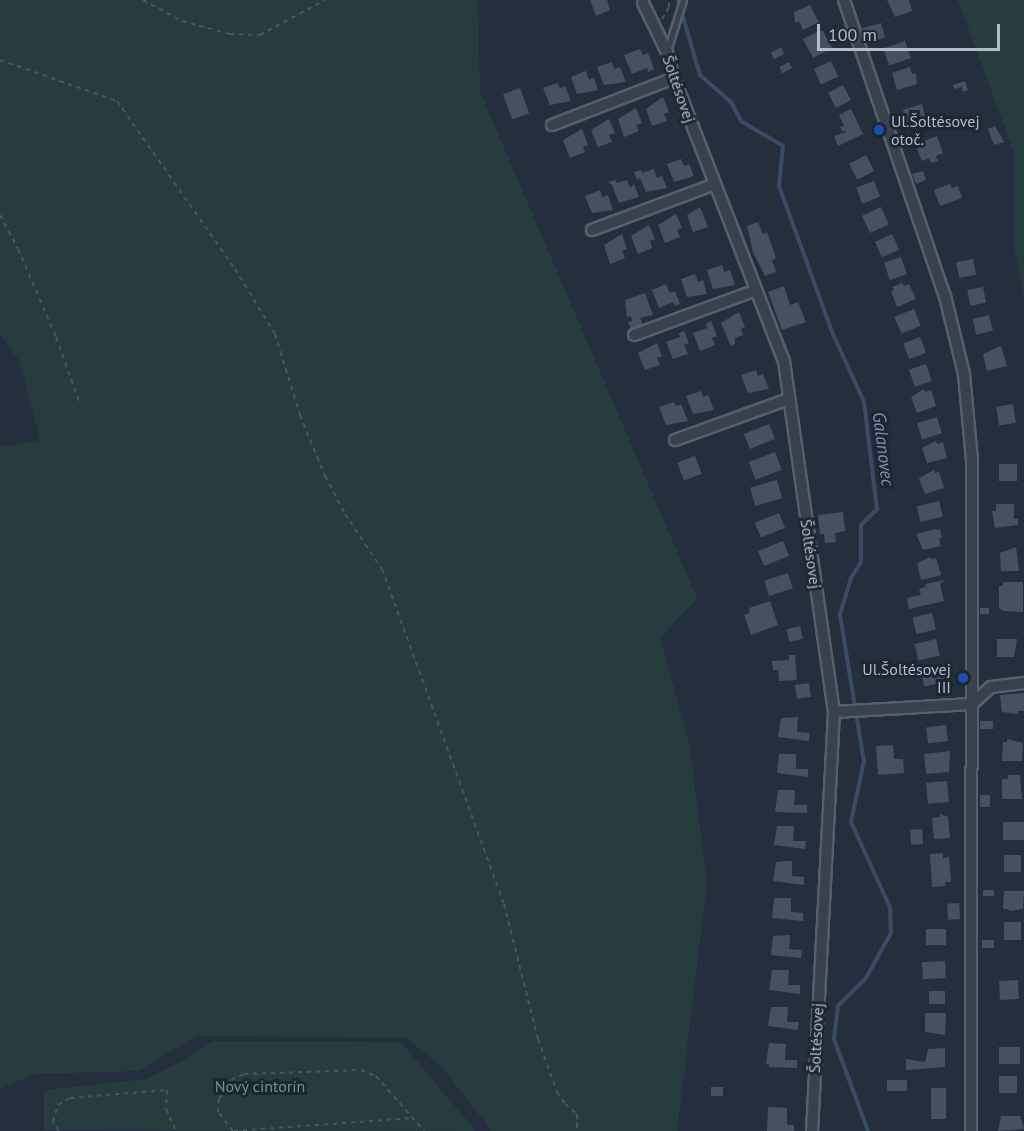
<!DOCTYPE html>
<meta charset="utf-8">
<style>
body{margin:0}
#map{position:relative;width:1024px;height:1131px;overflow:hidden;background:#242f3e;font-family:"PT Sans",sans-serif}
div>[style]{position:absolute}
.green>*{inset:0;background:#263c3f}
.stream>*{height:4px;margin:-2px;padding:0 2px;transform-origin:2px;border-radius:2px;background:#394c67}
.building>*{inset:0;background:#455162;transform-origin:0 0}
.path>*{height:2px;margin-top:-1px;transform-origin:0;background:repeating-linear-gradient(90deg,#44595c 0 4.5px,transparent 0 9px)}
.roads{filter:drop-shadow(2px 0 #565f6c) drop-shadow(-2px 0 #565f6c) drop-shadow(0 2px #565f6c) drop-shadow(0 -2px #565f6c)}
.lane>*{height:5px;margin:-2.5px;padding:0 2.5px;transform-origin:2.5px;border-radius:2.5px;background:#38414e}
.street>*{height:10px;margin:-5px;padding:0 5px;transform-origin:5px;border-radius:5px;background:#38414e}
.dots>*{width:16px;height:16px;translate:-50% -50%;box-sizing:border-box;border:3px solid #1d2633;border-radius:50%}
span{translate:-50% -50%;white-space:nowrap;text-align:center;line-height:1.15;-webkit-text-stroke:6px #1d2633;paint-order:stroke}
.street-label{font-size:16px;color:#b4bcc9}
.poi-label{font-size:16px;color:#b4bcc9}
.left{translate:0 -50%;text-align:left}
.right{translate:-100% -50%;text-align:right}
.park-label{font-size:16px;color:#6b9a76}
.water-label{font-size:18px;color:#7c92b1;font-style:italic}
.scale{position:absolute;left:817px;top:24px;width:183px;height:27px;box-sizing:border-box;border:3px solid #b4bcc9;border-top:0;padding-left:8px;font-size:18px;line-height:21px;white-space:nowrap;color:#b4bcc9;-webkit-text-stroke:4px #1d2633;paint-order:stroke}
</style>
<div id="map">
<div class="green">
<div style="clip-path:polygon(0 0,478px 0,480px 92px,697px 598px,660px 638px,689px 742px,707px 883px,677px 1131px,492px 1131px,441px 1066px,406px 1038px,197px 1036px,138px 1071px,34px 1074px,0 1089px,0 444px,11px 446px,40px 440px,20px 362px,0 333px)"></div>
<div style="clip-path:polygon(958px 0,1024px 0,1024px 295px,1014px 246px,1014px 153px)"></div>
<div style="clip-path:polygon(213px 1041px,401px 1042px,476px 1131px,44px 1130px,44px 1090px,146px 1079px,185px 1060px)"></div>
</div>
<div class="stream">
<div style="left:678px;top:0;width:78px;rotate:73.7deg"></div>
<div style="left:700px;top:75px;width:41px;rotate:41.1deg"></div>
<div style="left:731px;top:102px;width:21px;rotate:62deg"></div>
<div style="left:741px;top:121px;width:49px;rotate:30.8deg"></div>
<div style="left:783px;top:146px;width:40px;rotate:95.7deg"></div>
<div style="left:779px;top:186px;width:155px;rotate:70deg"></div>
<div style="left:832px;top:332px;width:77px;rotate:65.4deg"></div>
<div style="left:864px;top:402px;width:108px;rotate:83.1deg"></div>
<div style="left:877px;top:509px;width:23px;rotate:135deg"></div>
<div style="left:861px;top:525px;width:37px;rotate:90deg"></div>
<div style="left:861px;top:562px;width:19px;rotate:122deg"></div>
<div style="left:851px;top:578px;width:39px;rotate:107deg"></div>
<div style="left:840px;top:615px;width:148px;rotate:80.7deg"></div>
<div style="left:864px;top:761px;width:62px;rotate:102deg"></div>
<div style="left:851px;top:822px;width:94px;rotate:65.4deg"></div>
<div style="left:890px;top:907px;width:26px;rotate:88deg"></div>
<div style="left:891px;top:933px;width:51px;rotate:119.1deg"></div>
<div style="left:866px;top:978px;width:40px;rotate:135deg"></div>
<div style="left:838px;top:1006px;width:33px;rotate:97deg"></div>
<div style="left:834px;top:1039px;width:98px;rotate:69.7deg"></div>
</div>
<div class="building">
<div style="clip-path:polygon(590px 0,607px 0,610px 10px,596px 16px)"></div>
<div style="clip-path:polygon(887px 0,909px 0,912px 11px,895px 17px)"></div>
<div style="clip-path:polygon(810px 5px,819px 22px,803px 30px,799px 21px,795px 23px,794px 12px)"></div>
<div style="left:881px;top:23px;width:15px;height:20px;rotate:74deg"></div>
<div style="clip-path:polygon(819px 31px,823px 31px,832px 48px,813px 58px,803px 39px)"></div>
<div style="left:905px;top:41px;width:18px;height:23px;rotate:71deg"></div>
<div style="clip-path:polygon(781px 47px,784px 54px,774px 59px,771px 53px)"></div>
<div style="clip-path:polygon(640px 49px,643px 55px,648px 53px,654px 69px,648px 72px,647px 68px,632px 74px,624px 55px)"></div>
<div style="left:831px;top:61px;width:17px;height:19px;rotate:65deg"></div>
<div style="clip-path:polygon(612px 62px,614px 69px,620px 67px,626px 82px,604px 85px,597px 67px)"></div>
<div style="left:789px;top:62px;width:7px;height:11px;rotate:63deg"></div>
<div style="clip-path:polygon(910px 67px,912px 74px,916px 73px,917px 84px,897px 90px,892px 73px)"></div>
<div style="clip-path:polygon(586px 71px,589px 80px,594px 78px,598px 90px,577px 94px,571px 77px)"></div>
<div style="clip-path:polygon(965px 81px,968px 90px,963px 92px,962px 87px,954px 89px,953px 85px)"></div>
<div style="clip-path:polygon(558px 83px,560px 88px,565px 86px,571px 101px,550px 105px,543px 88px)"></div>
<div style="left:843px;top:85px;width:17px;height:17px;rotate:62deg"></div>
<div style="left:520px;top:88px;width:27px;height:18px;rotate:70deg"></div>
<div style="clip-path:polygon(663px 97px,669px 112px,664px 114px,667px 121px,652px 126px,646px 109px)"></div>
<div style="clip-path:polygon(922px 104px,927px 122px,916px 130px,915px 126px,909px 128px,903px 110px)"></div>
<div style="clip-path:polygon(636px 108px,642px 123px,636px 125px,639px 131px,624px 137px,618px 119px)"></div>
<div style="clip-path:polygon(851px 109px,863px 134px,838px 146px,834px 136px,847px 132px,842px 131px,840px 127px,844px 126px,839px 115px)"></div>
<div style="clip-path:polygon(609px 119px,615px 133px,609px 135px,612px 142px,598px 147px,591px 130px)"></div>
<div style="clip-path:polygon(995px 126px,1004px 142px,994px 145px,988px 129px)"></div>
<div style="clip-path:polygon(582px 129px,588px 145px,583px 147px,585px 152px,570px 158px,563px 140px)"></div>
<div style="clip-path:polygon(937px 136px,943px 153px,936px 156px,938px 161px,931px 163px,929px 158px,922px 161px,915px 144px)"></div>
<div style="left:866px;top:155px;width:18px;height:19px;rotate:63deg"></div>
<div style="clip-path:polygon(681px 159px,684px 166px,689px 164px,694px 176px,674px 182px,667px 164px)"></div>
<div style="clip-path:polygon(654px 169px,657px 178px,662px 176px,667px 188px,646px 192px,640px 178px,637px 180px,634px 172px,641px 170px,642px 173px)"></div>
<div style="clip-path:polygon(923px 171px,926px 180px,916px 184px,912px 174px)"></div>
<div style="clip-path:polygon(616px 180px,617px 183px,627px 180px,630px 188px,634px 184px,639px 197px,619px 203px,612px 185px,608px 182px)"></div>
<div style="left:874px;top:181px;width:17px;height:19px;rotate:69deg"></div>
<div style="clip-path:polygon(950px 184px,952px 188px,958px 186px,962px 198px,940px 206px,934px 190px)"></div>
<div style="clip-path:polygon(600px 190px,602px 197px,608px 195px,613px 210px,592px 213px,585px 196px)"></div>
<div style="clip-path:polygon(700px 207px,708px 227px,693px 232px,687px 215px)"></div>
<div style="left:881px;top:207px;width:19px;height:21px;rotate:65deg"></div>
<div style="clip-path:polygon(676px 214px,682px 228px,677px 230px,680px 237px,665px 243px,658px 225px)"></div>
<div style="clip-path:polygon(758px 222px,763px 234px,767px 232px,776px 258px,772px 260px,776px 272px,765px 276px,753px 252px,747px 226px)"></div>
<div style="clip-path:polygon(649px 225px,655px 239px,650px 241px,652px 248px,638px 254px,631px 236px)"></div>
<div style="clip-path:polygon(622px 234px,627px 249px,622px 251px,625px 258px,610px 264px,604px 245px)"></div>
<div style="left:892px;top:234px;width:17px;height:19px;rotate:65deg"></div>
<div style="left:901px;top:257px;width:18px;height:18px;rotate:71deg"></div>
<div style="left:973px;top:259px;width:16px;height:17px;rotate:79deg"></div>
<div style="clip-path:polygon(722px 265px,724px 272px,730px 270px,735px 285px,713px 289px,707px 270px)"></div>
<div style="clip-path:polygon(695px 274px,698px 282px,703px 280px,707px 294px,687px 297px,681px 279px)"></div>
<div style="clip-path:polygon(902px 283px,904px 286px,909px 284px,916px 299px,897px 307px,891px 291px,894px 290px,892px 287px)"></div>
<div style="clip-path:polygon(666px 284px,670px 293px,675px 291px,680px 304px,675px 306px,673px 302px,659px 308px,652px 290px)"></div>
<div style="clip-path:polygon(784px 286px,790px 305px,798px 302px,806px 322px,782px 330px,768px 292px)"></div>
<div style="left:983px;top:287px;width:16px;height:16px;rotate:79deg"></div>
<div style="clip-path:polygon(645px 293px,653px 315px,640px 318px,643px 325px,631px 329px,628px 322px,632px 321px,631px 316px,627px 317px,625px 300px)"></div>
<div style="left:914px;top:309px;width:18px;height:21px;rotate:68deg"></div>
<div style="clip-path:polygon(739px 312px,745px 327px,741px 329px,743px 335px,735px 338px,735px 344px,731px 346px,721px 323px)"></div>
<div style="left:989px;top:315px;width:16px;height:17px;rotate:76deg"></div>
<div style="clip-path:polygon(711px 321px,717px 336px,712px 338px,715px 345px,700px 351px,693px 333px,707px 328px,706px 324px)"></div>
<div style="clip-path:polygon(684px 331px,689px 343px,684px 345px,688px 354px,673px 359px,666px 342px,680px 337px,679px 333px)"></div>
<div style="left:920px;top:337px;width:17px;height:18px;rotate:69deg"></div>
<div style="clip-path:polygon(657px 343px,662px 356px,657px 358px,660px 365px,645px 370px,638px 353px)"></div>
<div style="clip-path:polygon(1001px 346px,1007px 366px,987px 371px,983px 354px)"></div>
<div style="left:926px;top:364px;width:18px;height:18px;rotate:71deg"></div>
<div style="clip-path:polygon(756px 370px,758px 376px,763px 374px,769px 389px,748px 393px,741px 375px)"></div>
<div style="clip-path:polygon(924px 389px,925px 392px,931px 390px,936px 406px,917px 413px,911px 397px)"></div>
<div style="clip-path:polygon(701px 391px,703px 397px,708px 395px,714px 410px,693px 414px,686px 396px)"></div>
<div style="clip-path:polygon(674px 402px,676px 406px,681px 404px,688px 421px,666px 425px,659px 407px)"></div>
<div style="left:1013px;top:404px;width:19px;height:17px;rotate:81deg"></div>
<div style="left:937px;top:417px;width:17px;height:21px;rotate:73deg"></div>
<div style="left:769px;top:424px;width:16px;height:27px;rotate:68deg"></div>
<div style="clip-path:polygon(936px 441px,937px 444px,943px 442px,947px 458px,927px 463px,922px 448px)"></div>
<div style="left:775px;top:452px;width:19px;height:28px;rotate:69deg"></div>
<div style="left:695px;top:456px;width:19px;height:19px;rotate:69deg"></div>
<div style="left:999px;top:464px;width:18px;height:17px"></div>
<div style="clip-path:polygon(934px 470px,935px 473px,939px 472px,944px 488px,925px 494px,919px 478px)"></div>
<div style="left:777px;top:480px;width:19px;height:28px;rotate:74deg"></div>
<div style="left:939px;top:501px;width:16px;height:23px;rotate:76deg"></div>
<div style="clip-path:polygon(996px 504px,1014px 504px,1014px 519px,1018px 519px,1018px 525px,995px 528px,992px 511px,996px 511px)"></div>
<div style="clip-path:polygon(843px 512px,845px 531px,835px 533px,836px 542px,825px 543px,824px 534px,820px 534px,818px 515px)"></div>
<div style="left:779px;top:513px;width:16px;height:26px;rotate:68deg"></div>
<div style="clip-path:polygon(936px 529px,940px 530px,942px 538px,939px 538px,941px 546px,923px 550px,916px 534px)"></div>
<div style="left:783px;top:541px;width:16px;height:27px;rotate:68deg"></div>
<div style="clip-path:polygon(1016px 547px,1019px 571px,1001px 571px,1000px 553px)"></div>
<div style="clip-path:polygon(931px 557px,931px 559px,936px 558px,941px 575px,921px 580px,917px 563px)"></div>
<div style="left:788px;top:573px;width:16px;height:25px;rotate:72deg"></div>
<div style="clip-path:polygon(945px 580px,940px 584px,944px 601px,909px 609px,907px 598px,921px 595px,919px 589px,926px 587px,925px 584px)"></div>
<div style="clip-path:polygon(1003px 582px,1023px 582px,1023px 612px,1003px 611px,999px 608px,999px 586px,1003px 586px)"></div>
<div style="clip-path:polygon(770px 601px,778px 625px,751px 635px,744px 615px,750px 613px,749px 608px)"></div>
<div style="left:989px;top:608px;width:6px;height:9px;rotate:90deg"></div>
<div style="left:932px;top:613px;width:17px;height:20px;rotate:77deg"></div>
<div style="left:800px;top:626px;width:13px;height:14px;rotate:77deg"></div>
<div style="left:936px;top:639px;width:17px;height:22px;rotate:77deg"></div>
<div style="clip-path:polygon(997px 639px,1017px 639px,1014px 657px,997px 657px)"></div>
<div style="clip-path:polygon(789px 655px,795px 655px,797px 680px,779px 681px,778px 670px,773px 670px,772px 661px,789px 660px)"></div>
<div style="left:942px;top:665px;width:17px;height:22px;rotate:77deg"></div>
<div style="left:809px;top:683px;width:14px;height:14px;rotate:82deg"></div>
<div style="clip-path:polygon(1024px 693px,1024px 711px,1018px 711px,1018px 714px,1002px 712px,1000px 695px)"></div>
<div style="clip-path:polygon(798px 717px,797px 732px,810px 733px,809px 741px,778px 737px,781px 718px)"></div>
<div style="left:993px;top:721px;width:8px;height:13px;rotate:90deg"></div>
<div style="left:946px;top:725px;width:16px;height:20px;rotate:83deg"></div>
<div style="clip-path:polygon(1007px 739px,1023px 743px,1022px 761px,1002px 761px,1003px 742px,1007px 742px)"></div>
<div style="clip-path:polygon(893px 745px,894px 759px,903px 759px,904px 773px,878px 775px,876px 746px)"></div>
<div style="clip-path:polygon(950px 751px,949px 772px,926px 774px,924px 754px)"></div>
<div style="clip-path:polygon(779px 754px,796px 754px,796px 769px,808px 769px,808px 777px,777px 773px)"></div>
<div style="clip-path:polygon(1008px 775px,1020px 775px,1022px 799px,1002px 799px,1002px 779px,1008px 779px)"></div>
<div style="left:947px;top:781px;width:21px;height:21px;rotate:85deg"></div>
<div style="clip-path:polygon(778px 790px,795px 790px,794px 805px,807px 805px,807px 813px,775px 812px)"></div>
<div style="left:980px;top:795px;width:10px;height:12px"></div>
<div style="clip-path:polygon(940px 814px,948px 817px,950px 838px,934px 839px,932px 818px,940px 817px)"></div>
<div style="left:1003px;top:822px;width:21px;height:18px"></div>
<div style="clip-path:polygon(777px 826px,794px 826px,793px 841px,806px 841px,805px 849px,774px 845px)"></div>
<div style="left:922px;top:829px;width:15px;height:12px;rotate:86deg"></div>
<div style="clip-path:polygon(943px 853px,943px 858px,949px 857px,951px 882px,945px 882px,945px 886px,932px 887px,930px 854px)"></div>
<div style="left:1004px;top:855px;width:17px;height:17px"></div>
<div style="clip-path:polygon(787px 861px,792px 861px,792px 876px,804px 877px,804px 885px,773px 881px,776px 862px)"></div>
<div style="left:983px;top:890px;width:11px;height:6px"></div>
<div style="clip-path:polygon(1004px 891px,1024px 891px,1023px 909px,1009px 911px,1009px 909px,1003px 909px)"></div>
<div style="clip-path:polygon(774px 898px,791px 898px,791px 912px,803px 913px,803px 921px,772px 918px)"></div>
<div style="left:959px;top:903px;width:16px;height:12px;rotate:86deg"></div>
<div style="left:1004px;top:922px;width:17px;height:18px"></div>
<div style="left:946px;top:929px;width:16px;height:20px;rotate:90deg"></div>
<div style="clip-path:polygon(790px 935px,789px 949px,802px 950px,801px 958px,771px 955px,773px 936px)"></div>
<div style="left:982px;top:940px;width:12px;height:8px"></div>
<div style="left:945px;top:961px;width:17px;height:23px;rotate:87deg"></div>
<div style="clip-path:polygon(772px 970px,789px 970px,788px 985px,800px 985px,800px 994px,769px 990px)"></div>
<div style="left:1018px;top:980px;width:19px;height:19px;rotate:87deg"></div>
<div style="left:929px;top:991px;width:16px;height:13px"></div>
<div style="clip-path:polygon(771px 1007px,788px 1007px,787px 1022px,799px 1022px,798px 1030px,768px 1026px)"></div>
<div style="clip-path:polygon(925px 1013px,946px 1013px,945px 1035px,925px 1032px)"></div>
<div style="clip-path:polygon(769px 1043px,786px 1044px,785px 1060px,797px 1060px,797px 1068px,769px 1067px,769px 1064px,766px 1064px)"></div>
<div style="left:999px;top:1047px;width:21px;height:17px"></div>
<div style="clip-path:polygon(945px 1048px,945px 1067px,906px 1070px,906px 1059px,925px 1062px,928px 1049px)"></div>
<div style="left:999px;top:1076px;width:18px;height:17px"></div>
<div style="left:887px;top:1080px;width:20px;height:11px"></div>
<div style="left:711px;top:1087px;width:12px;height:9px"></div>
<div style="left:931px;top:1088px;width:15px;height:31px"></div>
<div style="clip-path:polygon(768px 1107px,787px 1108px,787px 1125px,794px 1125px,794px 1131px,767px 1131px)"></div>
<div style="clip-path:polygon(1001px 1116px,1020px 1116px,1024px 1129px,998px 1131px)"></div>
</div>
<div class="path">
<div style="left:143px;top:0;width:44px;rotate:28.3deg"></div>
<div style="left:182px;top:21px;width:50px;rotate:15.2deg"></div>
<div style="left:230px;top:34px;width:30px;rotate:2deg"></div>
<div style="left:260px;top:35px;width:74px;rotate:-28.3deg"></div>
<div style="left:662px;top:19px;width:14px;rotate:-60deg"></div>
<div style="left:669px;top:7px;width:7px;rotate:-90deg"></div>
<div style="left:0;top:60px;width:124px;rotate:19.3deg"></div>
<div style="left:117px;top:101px;width:205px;rotate:54.9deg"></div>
<div style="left:235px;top:269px;width:76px;rotate:58.4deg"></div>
<div style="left:275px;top:334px;width:85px;rotate:72.8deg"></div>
<div style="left:300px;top:415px;width:66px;rotate:67.7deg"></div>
<div style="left:325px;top:476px;width:43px;rotate:62.2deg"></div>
<div style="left:345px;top:514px;width:66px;rotate:56.1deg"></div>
<div style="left:382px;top:569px;width:357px;rotate:70deg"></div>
<div style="left:504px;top:904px;width:139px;rotate:75.9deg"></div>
<div style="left:538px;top:1039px;width:56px;rotate:70.3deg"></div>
<div style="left:557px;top:1092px;width:14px;rotate:56deg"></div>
<div style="left:565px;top:1104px;width:16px;rotate:40deg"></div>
<div style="left:577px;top:1114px;width:17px;rotate:90deg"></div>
<div style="left:0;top:215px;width:38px;rotate:62deg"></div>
<div style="left:18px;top:249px;width:96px;rotate:66.6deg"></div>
<div style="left:56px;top:337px;width:71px;rotate:70.3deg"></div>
<div style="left:59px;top:1131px;width:11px;rotate:-124deg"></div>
<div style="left:53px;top:1122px;width:18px;rotate:-74deg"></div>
<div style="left:58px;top:1105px;width:14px;rotate:-30deg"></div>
<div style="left:70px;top:1098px;width:97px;rotate:-4.7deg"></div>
<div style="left:167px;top:1090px;width:19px;rotate:93deg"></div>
<div style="left:166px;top:1109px;width:24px;rotate:66deg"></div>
<div style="left:233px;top:1131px;width:24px;rotate:-128deg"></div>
<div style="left:218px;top:1112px;width:13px;rotate:-86deg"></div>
<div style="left:219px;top:1099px;width:22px;rotate:-58deg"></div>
<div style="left:231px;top:1080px;width:14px;rotate:-25deg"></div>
<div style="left:244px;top:1074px;width:117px;rotate:-2deg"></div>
<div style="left:361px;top:1070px;width:16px;rotate:22deg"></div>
<div style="left:376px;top:1076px;width:73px;rotate:48.9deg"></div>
<div style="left:234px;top:1131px;width:179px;rotate:-4.2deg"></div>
</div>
<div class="roads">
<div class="lane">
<div style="left:667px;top:51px;width:53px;rotate:-72.6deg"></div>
</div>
<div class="street">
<div style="left:844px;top:0;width:313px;rotate:71.2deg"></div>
<div style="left:945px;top:296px;width:80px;rotate:76.3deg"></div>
<div style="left:964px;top:374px;width:87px;rotate:84.7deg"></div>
<div style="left:972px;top:461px;width:670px;rotate:90.09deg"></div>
<div style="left:643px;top:3px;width:55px;rotate:63.9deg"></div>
<div style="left:667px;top:52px;width:27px;rotate:75deg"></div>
<div style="left:674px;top:78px;width:304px;rotate:68.8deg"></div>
<div style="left:784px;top:361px;width:355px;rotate:81.9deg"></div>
<div style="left:834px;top:712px;width:420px;rotate:93deg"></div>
<div style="left:552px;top:125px;width:131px;rotate:-21.1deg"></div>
<div style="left:592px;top:230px;width:131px;rotate:-20.5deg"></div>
<div style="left:634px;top:335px;width:130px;rotate:-20.2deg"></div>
<div style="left:675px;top:440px;width:121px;rotate:-19.8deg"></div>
<div style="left:834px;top:712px;width:138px;rotate:-3.3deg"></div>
<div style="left:972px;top:704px;width:25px;rotate:-42deg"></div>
<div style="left:991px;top:687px;width:33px;rotate:-7deg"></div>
</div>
</div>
<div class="dots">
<div style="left:879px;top:130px;background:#1a4fb4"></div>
<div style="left:963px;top:678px;background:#1a4fb4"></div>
</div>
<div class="street-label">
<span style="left:679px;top:89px;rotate:71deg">Šoltésovej</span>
<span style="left:811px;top:554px;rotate:82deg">Šoltésovej</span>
<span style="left:816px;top:1038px;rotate:-87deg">Šoltésovej</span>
</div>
<div class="poi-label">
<span class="left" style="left:891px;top:130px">Ul.Šoltésovej<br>otoč.</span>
<span class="right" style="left:951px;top:678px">Ul.Šoltésovej<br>III</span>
</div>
<div class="park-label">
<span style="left:260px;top:1086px">Nový cintorín</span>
</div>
<div class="water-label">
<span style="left:883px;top:449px;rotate:83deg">Galanovec</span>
</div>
<div class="scale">100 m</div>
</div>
